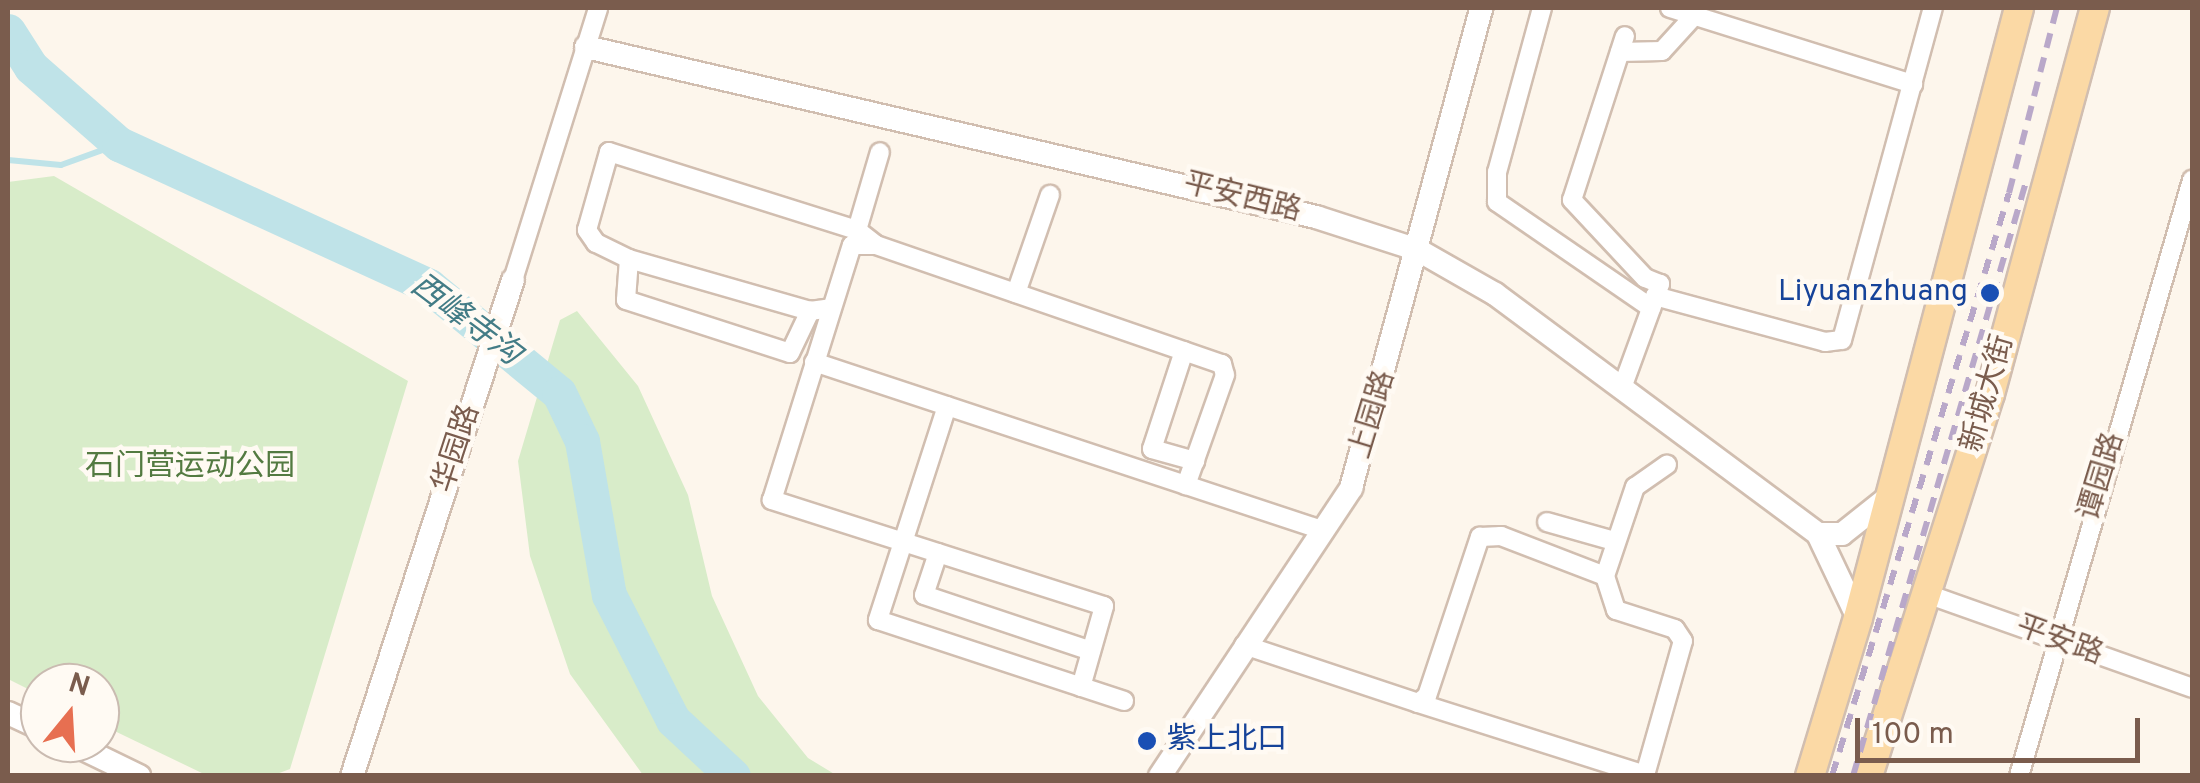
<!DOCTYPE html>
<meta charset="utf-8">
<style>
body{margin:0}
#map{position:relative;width:2200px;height:783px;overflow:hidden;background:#fdf6ec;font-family:Overpass,"Noto Sans SC",sans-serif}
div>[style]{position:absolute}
.green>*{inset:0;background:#d8ecc9}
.stream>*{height:6px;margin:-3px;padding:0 3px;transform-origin:3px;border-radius:3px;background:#bfe3e8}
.river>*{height:35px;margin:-17.5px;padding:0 17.5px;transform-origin:17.5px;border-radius:17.5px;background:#bfe3e8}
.roads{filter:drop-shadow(2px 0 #d1beb0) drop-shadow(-2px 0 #d1beb0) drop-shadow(0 2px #d1beb0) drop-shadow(0 -2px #d1beb0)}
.minor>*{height:18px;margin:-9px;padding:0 9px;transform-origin:9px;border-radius:9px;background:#fff}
.tertiary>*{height:22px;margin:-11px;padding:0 11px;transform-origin:11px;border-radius:11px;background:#fff}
.primary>*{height:28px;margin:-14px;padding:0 14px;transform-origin:14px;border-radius:14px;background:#fbd9a5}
.rail>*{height:6px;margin-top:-3px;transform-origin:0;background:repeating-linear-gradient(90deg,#b9a8c9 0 15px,transparent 0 25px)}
.dots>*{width:28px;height:28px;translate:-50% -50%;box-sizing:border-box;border:5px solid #fffaf3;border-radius:50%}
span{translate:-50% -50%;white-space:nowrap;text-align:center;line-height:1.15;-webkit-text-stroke:9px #fffaf3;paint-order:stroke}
.street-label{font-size:30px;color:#7a5c4d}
.transit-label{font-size:30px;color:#164399}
.right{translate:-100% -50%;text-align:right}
.left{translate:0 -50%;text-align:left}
.park-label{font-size:30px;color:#537a41}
.water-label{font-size:32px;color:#437c86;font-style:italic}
.frame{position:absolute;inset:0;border:10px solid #7a5c4d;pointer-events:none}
.north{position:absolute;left:20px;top:663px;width:100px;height:100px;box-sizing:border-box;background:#fffaf3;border:2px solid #cabbb1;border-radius:50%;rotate:18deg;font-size:28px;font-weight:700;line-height:40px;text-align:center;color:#7a5c4d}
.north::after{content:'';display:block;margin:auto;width:35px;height:45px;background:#e76f51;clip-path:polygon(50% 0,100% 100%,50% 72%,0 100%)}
.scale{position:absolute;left:1855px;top:718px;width:285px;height:45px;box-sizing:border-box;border:5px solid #7a5c4d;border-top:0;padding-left:12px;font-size:30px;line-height:35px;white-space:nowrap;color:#7a5c4d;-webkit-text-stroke:8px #fffaf3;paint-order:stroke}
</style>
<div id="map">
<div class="green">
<div style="clip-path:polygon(54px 176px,408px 381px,290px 769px,274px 775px,206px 775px,100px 724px,100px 683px,40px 683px,40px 695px,8px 679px,8px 182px)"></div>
<div style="clip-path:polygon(577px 311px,638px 386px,688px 495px,712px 596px,758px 696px,808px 758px,836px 775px,643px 775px,570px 674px,530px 556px,518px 461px,560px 320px)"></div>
</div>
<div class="stream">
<div style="left:8px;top:160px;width:53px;rotate:5.4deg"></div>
<div style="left:61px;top:165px;width:62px;rotate:-19.9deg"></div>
</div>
<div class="river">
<div style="left:8px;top:31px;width:43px;rotate:57.4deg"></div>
<div style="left:31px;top:67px;width:117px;rotate:41.2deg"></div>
<div style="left:119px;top:144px;width:341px;rotate:24.6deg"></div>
<div style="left:429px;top:286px;width:168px;rotate:39.5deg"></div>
<div style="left:559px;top:393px;width:53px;rotate:64.4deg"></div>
<div style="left:582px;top:441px;width:156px;rotate:80.1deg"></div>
<div style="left:609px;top:595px;width:140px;rotate:62.9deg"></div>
<div style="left:673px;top:720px;width:82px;rotate:43deg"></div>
</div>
<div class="roads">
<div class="minor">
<div style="left:1542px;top:8px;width:170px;rotate:105.3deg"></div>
<div style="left:1497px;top:172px;width:30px;rotate:90deg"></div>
<div style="left:1497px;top:202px;width:187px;rotate:34.5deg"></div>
<div style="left:1670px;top:8px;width:255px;rotate:17.4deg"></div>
<div style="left:1620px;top:52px;width:42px;rotate:-1.4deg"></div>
<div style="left:1662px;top:51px;width:47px;rotate:-47.6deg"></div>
<div style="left:857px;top:230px;width:81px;rotate:-73.6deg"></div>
<div style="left:629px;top:259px;width:37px;rotate:-154deg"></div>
<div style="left:596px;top:243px;width:16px;rotate:-125deg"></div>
<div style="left:587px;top:230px;width:81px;rotate:-74.2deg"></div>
<div style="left:609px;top:152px;width:260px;rotate:17.5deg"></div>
<div style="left:857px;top:230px;width:24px;rotate:38deg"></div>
<div style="left:513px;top:280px;width:285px;rotate:-72.6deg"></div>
<div style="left:1016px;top:293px;width:104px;rotate:-70.9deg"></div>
<div style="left:1655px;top:296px;width:176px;rotate:15.1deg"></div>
<div style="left:1825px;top:342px;width:17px;rotate:-7deg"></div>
<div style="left:1842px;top:340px;width:344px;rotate:-74.7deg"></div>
<div style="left:810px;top:311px;width:188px;rotate:-164deg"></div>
<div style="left:629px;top:259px;width:41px;rotate:94.2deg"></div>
<div style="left:626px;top:300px;width:172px;rotate:17.9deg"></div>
<div style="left:790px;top:353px;width:47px;rotate:-64.5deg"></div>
<div style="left:810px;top:311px;width:21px;rotate:-8deg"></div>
<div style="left:1184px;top:351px;width:103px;rotate:108.1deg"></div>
<div style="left:1152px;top:449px;width:45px;rotate:15.6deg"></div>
<div style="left:814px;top:362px;width:538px;rotate:18.3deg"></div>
<div style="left:1622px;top:388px;width:111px;rotate:-69.9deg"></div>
<div style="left:1660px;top:284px;width:16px;rotate:-158deg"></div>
<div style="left:1645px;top:278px;width:107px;rotate:-133.1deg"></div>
<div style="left:1572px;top:200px;width:172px;rotate:-72.1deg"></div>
<div style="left:947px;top:406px;width:225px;rotate:107.9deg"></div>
<div style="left:878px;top:620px;width:259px;rotate:18.2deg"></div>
<div style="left:1547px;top:522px;width:70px;rotate:15.8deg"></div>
<div style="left:938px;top:553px;width:44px;rotate:108.4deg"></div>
<div style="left:924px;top:595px;width:176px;rotate:18.5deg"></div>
<div style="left:1927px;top:594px;width:281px;rotate:19.5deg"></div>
<div style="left:1244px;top:645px;width:183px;rotate:18.4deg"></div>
<div style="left:1418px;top:703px;width:11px;rotate:-38deg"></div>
<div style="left:1427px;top:696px;width:168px;rotate:-71.6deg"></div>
<div style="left:1480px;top:537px;width:21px;rotate:-3deg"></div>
<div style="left:1501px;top:536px;width:111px;rotate:21deg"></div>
<div style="left:1605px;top:576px;width:94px;rotate:-71.4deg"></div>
<div style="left:1635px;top:487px;width:39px;rotate:-35deg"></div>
<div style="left:1081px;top:687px;width:84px;rotate:-74.1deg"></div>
<div style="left:1104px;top:606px;width:349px;rotate:-162.3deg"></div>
<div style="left:772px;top:500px;width:267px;rotate:-72.6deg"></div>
<div style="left:852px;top:245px;width:24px"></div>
<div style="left:876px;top:245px;width:366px;rotate:19deg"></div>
<div style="left:1222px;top:364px;width:11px;rotate:75deg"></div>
<div style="left:1225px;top:375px;width:117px;rotate:109.5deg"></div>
<div style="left:1418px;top:703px;width:238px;rotate:17.6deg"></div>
<div style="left:1645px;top:775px;width:139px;rotate:-74.2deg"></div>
<div style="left:1683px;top:641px;width:14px;rotate:-124deg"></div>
<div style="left:1675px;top:629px;width:62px;rotate:-162.1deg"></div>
<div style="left:1616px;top:610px;width:36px;rotate:-108deg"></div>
<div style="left:2019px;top:776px;width:621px;rotate:-73.81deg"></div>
</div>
<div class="tertiary">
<div style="left:586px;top:47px;width:750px;rotate:13.11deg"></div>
<div style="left:1316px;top:217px;width:107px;rotate:17.9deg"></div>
<div style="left:1418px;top:250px;width:89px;rotate:29.7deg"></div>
<div style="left:1495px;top:294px;width:402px;rotate:36.6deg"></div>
<div style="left:1858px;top:618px;width:93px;rotate:-115.5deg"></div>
<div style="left:1818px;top:534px;width:24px"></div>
<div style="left:1842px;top:534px;width:61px;rotate:-38.4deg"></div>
<div style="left:8px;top:713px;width:35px;rotate:25deg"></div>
<div style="left:71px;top:743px;width:76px;rotate:25.9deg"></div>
<div style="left:352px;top:776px;width:521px;rotate:-72.02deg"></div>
<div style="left:1160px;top:776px;width:346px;rotate:-56.4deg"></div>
<div style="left:1351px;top:488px;width:497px;rotate:-74.8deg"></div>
</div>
<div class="primary">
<div style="left:1810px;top:776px;width:165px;rotate:-73.1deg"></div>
<div style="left:1858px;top:618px;width:631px;rotate:-75.21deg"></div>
<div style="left:1868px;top:776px;width:401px;rotate:-72.3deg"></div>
<div style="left:1990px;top:394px;width:400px;rotate:-74.8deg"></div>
</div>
</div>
<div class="rail">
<div style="left:1832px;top:776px;width:609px;rotate:-73.11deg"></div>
<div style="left:2009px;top:193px;width:191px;rotate:-75.5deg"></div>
<div style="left:1853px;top:776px;width:616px;rotate:-73.77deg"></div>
</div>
<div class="dots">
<div style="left:1990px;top:293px;background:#1a4fb4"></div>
<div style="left:1147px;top:741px;background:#1a4fb4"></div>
</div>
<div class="street-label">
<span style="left:1242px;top:199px;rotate:14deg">平安西路</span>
<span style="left:1989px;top:394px;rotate:-74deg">新城大街</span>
<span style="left:1374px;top:415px;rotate:-73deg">上园路</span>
<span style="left:458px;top:449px;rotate:-72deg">华园路</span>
<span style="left:2103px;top:477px;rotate:-73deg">谭园路</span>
<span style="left:2059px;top:642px;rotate:20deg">平安路</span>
</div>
<div class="transit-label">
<span class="right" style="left:1968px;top:293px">Liyuanzhuang</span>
<span class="left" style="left:1167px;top:741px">紫上北口</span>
</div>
<div class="park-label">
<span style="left:190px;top:468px">石门营运动公园</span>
</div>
<div class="water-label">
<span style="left:465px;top:321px;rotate:37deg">西峰寺沟</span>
</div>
<div class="frame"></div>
<div class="north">N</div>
<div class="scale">100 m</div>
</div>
